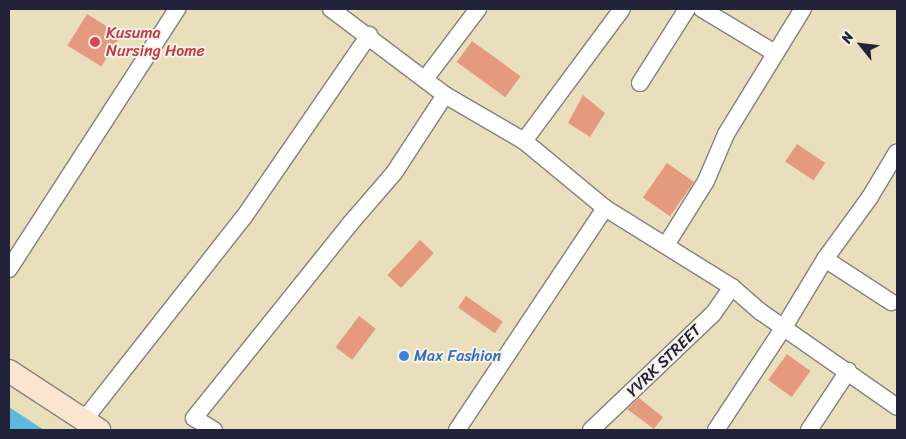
<!DOCTYPE html>
<style>
body{margin:0}
#map{position:relative;width:906px;height:439px;overflow:hidden;background:#eadfbc;font-family:Sriracha,sans-serif}
div>[style]{position:absolute}
.water>*{inset:0;background:#5dbadb}
.building>*{inset:0;background:#e59a80;transform-origin:0 0}
.roads{filter:drop-shadow(1px 0 #86807c) drop-shadow(-1px 0 #86807c) drop-shadow(0 1px #86807c) drop-shadow(0 -1px #86807c)}
.minor>*{height:16px;margin:-8px;padding:0 8px;transform-origin:8px;border-radius:8px;background:#fff}
.secondary>*{height:22px;margin:-11px;padding:0 11px;transform-origin:11px;border-radius:11px;background:#fbe5cf}
.dots>*{width:14px;height:14px;translate:-50% -50%;box-sizing:border-box;border:2px solid #f7f3e8;border-radius:50%}
span{translate:-50% -50%;white-space:nowrap;text-align:center;line-height:1.15;-webkit-text-stroke:4px #f7f3e8;paint-order:stroke}
.health-label{font-size:16px;color:#be3a42}
.left{translate:0 -50%;text-align:left}
.shop-label{font-size:16px;color:#366cbe}
.street-label{font-size:16px;color:#22223b}
.frame{position:absolute;inset:0;border:10px solid #22223b;pointer-events:none}
.north{position:absolute;left:836px;top:20px;width:50px;height:50px;-webkit-text-stroke:4px #f7f3e8;paint-order:stroke;rotate:299deg;font-size:14px;font-weight:700;line-height:20px;text-align:center;color:#22223b}
.north::after{content:'';display:block;margin:auto;width:18px;height:22px;background:#22223b;clip-path:polygon(50% 0,100% 100%,50% 72%,0 100%)}
</style>
<div id="map">
<div class="water">
<div style="clip-path:polygon(9px 407px,44px 430px,9px 430px)"></div>
</div>
<div class="building">
<div style="left:87px;top:14px;width:40px;height:37px;rotate:32deg"></div>
<div style="left:472px;top:41px;width:60px;height:26px;rotate:36deg"></div>
<div style="clip-path:polygon(583px 95px,605px 113px,590px 137px,568px 123px)"></div>
<div style="left:797px;top:144px;width:34px;height:21px;rotate:34deg"></div>
<div style="left:667px;top:163px;width:33px;height:42px;rotate:35deg"></div>
<div style="left:420px;top:240px;width:19px;height:48px;rotate:43deg"></div>
<div style="left:466px;top:296px;width:45px;height:14px;rotate:35deg"></div>
<div style="left:359px;top:316px;width:21px;height:39px;rotate:37deg"></div>
<div style="left:787px;top:354px;width:29px;height:32px;rotate:36deg"></div>
<div style="clip-path:polygon(639px 398px,663px 417px,654px 429px,627px 409px)"></div>
</div>
<div class="roads">
<div class="minor">
<div style="left:331px;top:9px;width:143px;rotate:37deg"></div>
<div style="left:445px;top:95px;width:91px;rotate:30.2deg"></div>
<div style="left:524px;top:141px;width:105px;rotate:39.6deg"></div>
<div style="left:605px;top:208px;width:150px;rotate:31.9deg"></div>
<div style="left:732px;top:287px;width:38px;rotate:41deg"></div>
<div style="left:761px;top:312px;width:166px;rotate:34.9deg"></div>
<div style="left:702px;top:9px;width:85px;rotate:31.1deg"></div>
<div style="left:425px;top:79px;width:88px;rotate:-52.9deg"></div>
<div style="left:640px;top:83px;width:88px;rotate:-57.6deg"></div>
<div style="left:524px;top:141px;width:164px;rotate:-53.4deg"></div>
<div style="left:666px;top:245px;width:75px;rotate:-58deg"></div>
<div style="left:706px;top:181px;width:51px;rotate:-66.9deg"></div>
<div style="left:726px;top:134px;width:147px;rotate:-58.4deg"></div>
<div style="left:825px;top:259px;width:79px;rotate:33.1deg"></div>
<div style="left:9px;top:269px;width:310px;rotate:-57.1deg"></div>
<div style="left:84px;top:420px;width:258px;rotate:-51.8deg"></div>
<div style="left:244px;top:217px;width:221px;rotate:-55.5deg"></div>
<div style="left:214px;top:430px;width:23px;rotate:-149deg"></div>
<div style="left:194px;top:418px;width:248px;rotate:-51.2deg"></div>
<div style="left:349px;top:225px;width:69px;rotate:-49.1deg"></div>
<div style="left:394px;top:173px;width:93px;rotate:-56.8deg"></div>
<div style="left:457px;top:430px;width:267px;rotate:-56.3deg"></div>
<div style="left:591px;top:430px;width:168px;rotate:-43.6deg"></div>
<div style="left:713px;top:314px;width:33px;rotate:-55deg"></div>
<div style="left:716px;top:430px;width:123px;rotate:-56.6deg"></div>
<div style="left:784px;top:327px;width:79px;rotate:-58.9deg"></div>
<div style="left:825px;top:259px;width:77px;rotate:-54deg"></div>
<div style="left:870px;top:197px;width:52px;rotate:-59deg"></div>
<div style="left:809px;top:430px;width:71px;rotate:-56.5deg"></div>
</div>
<div class="secondary">
<div style="left:9px;top:371px;width:108px;rotate:33.2deg"></div>
</div>
</div>
<div class="dots">
<div style="left:95px;top:42px;background:#e0444e"></div>
<div style="left:404px;top:356px;background:#3f7fe0"></div>
</div>
<div class="health-label">
<span class="left" style="left:106px;top:42px">Kusuma<br>Nursing Home</span>
</div>
<div class="shop-label">
<span class="left" style="left:414px;top:356px">Max Fashion</span>
</div>
<div class="street-label">
<span style="left:664px;top:361px;rotate:-44deg">YVRK STREET</span>
</div>
<div class="frame"></div>
<div class="north">N</div>
</div>
